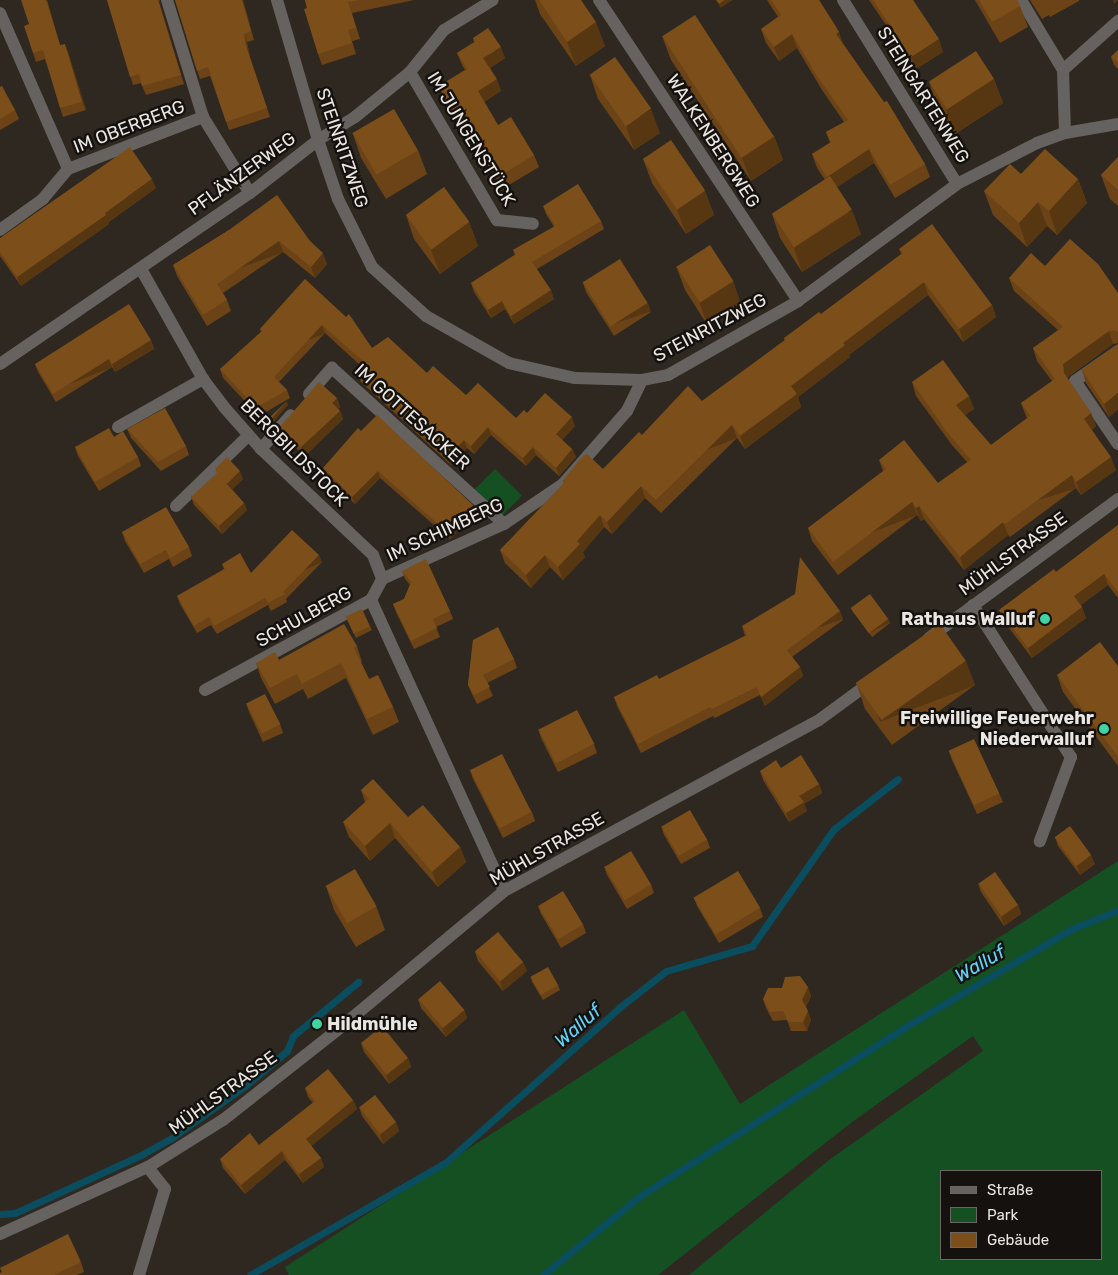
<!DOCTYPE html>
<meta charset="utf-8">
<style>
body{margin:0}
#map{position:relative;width:1118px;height:1275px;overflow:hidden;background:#2e2821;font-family:Rubik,sans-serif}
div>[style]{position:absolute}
.green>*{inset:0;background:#155023;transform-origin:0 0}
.stream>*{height:7px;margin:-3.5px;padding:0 3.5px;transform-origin:3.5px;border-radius:3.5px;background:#0a4d5f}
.minor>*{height:12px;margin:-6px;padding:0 6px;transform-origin:6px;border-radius:6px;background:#66625f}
.wall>*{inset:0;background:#6b4316}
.shaded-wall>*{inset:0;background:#573712;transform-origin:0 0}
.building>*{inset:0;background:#7c4e19;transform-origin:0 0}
.dots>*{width:14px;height:14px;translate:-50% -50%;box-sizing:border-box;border:2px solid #14110e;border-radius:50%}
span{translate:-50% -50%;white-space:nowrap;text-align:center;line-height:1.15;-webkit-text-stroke:5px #14110e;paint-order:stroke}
.street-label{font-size:18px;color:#eae6e1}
.poi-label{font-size:18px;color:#eae6e1;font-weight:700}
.right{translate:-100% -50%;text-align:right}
.left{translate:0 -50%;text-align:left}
.water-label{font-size:19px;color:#61d3f8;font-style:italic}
.legend{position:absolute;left:940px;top:1170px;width:162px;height:90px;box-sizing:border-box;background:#14110e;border:1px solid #6a6662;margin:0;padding:6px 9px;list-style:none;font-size:15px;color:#eae6e1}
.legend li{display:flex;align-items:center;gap:10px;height:25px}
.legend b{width:25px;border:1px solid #6a6662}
</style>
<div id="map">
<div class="green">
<div style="left:495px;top:469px;width:38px;height:30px;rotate:45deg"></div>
<div style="clip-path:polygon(evenodd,1118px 861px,1118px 1275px,689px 1275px,829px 1160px,983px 1051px,973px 1036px,852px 1122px,658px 1275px,289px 1275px,285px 1267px,684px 1010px,740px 1104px,1118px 861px,942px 1171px,1102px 1171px,1102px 1259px,942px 1259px,942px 1171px)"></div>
</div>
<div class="stream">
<div style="left:0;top:1214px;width:15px;rotate:-4deg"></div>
<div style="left:15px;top:1213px;width:139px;rotate:-24.7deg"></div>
<div style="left:141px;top:1155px;width:37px;rotate:-29deg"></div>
<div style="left:173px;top:1137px;width:88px;rotate:-35.3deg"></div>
<div style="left:245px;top:1086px;width:55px;rotate:-39.8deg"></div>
<div style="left:287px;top:1051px;width:16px;rotate:-68deg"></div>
<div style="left:293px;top:1036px;width:85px;rotate:-39.7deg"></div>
<div style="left:250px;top:1275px;width:225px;rotate:-29.9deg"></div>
<div style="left:445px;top:1163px;width:234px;rotate:-41.7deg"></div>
<div style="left:620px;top:1007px;width:58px;rotate:-38deg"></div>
<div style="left:666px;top:971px;width:90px;rotate:-16.2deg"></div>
<div style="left:752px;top:946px;width:143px;rotate:-55deg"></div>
<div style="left:834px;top:829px;width:81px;rotate:-38deg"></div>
<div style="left:543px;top:1275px;width:125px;rotate:-39.2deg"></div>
<div style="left:640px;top:1196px;width:317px;rotate:-32.5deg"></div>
<div style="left:907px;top:1026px;width:191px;rotate:-30.5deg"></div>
<div style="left:1072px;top:929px;width:50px;rotate:-22.4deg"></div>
</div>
<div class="minor">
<div style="left:167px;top:0;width:122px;rotate:72.9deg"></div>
<div style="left:203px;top:117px;width:89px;rotate:58.3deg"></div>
<div style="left:277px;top:0;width:146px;rotate:73.7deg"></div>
<div style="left:318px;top:140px;width:62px;rotate:71.3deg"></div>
<div style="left:338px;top:199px;width:76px;rotate:63.4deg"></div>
<div style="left:372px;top:267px;width:73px;rotate:42.2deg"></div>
<div style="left:426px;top:316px;width:95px;rotate:29.5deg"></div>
<div style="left:509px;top:363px;width:68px;rotate:12.8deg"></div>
<div style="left:575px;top:378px;width:67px;rotate:1.7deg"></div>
<div style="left:642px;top:380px;width:26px;rotate:-11deg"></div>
<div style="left:668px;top:375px;width:150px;rotate:-29.6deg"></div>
<div style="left:798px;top:301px;width:197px;rotate:-36.3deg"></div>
<div style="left:957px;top:184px;width:90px;rotate:-27.1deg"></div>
<div style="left:1037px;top:143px;width:30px;rotate:-20deg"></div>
<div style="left:1065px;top:133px;width:54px;rotate:-9.6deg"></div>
<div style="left:599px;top:0;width:361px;rotate:56.5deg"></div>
<div style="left:843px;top:0;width:216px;rotate:58.2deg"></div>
<div style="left:1021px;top:0;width:82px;rotate:59deg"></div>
<div style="left:0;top:13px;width:170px;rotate:66.4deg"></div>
<div style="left:68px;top:169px;width:39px;rotate:130deg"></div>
<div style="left:43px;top:199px;width:53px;rotate:144.2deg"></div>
<div style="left:410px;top:72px;width:172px;rotate:59.6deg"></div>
<div style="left:497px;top:220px;width:36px;rotate:6deg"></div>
<div style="left:1065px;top:133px;width:63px;rotate:-91.8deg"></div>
<div style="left:1063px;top:70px;width:74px;rotate:-41.7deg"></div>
<div style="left:68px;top:169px;width:145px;rotate:-21.1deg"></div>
<div style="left:141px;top:269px;width:126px;rotate:60.6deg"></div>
<div style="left:203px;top:379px;width:35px;rotate:53deg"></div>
<div style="left:224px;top:407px;width:56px;rotate:48.6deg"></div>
<div style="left:261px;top:449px;width:154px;rotate:43.4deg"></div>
<div style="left:373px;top:555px;width:26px;rotate:69deg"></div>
<div style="left:1118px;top:351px;width:52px;rotate:145.1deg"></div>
<div style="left:1075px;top:381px;width:76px;rotate:55.7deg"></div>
<div style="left:0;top:364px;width:303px;rotate:-34.4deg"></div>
<div style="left:250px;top:193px;width:86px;rotate:-37.9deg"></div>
<div style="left:318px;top:140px;width:44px;rotate:-31.9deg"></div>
<div style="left:355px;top:117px;width:71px;rotate:-39.3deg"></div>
<div style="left:410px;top:72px;width:54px;rotate:-51deg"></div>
<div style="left:444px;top:30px;width:57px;rotate:-31.5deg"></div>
<div style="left:309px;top:394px;width:35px;rotate:-49deg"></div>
<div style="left:332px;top:368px;width:232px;rotate:42.2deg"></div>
<div style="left:118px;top:427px;width:98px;rotate:-29.5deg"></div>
<div style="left:261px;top:449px;width:45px;rotate:-48.6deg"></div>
<div style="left:176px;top:506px;width:100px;rotate:-44.2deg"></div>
<div style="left:382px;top:579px;width:134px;rotate:-24.3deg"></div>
<div style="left:504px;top:524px;width:71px;rotate:-34.1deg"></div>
<div style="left:563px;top:484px;width:97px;rotate:-48.8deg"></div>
<div style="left:627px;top:411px;width:34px;rotate:-64deg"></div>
<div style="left:371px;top:600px;width:320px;rotate:65.4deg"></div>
<div style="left:973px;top:605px;width:181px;rotate:57.2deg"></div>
<div style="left:1071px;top:757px;width:90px;rotate:110.3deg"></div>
<div style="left:929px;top:638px;width:235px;rotate:-36.3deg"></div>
<div style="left:205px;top:690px;width:189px;rotate:-28.5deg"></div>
<div style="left:371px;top:600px;width:24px;rotate:-62deg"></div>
<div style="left:0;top:1234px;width:162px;rotate:-24.4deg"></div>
<div style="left:148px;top:1167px;width:89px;rotate:-32.1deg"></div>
<div style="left:223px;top:1120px;width:150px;rotate:-38.2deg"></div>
<div style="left:341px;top:1027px;width:212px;rotate:-39.8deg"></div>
<div style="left:504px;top:891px;width:358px;rotate:-28.5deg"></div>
<div style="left:819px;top:720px;width:64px;rotate:-36.2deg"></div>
<div style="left:139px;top:1275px;width:90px;rotate:-73.2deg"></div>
<div style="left:165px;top:1189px;width:28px;rotate:-128deg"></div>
</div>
<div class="wall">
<div style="clip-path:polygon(47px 0,60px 45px,68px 52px,86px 110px,63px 117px,45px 59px,36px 62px,33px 53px,29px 24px)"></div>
<div style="clip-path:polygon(107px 0,160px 0,159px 2px,184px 84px,146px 95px,141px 83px,133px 85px)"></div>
<div style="clip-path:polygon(175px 0,243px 0,254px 40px,247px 42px,250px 57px,270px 117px,229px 130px,210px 76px,200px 79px)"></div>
<div style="clip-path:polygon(305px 0,414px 0,352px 13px,360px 39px,352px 41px,356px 54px,322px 65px,318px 54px)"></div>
<div style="clip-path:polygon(535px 0,581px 0,605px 46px,576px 66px,540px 14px)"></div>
<div style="clip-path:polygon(767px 0,819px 0,842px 42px,925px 164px,930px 177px,895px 198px,874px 163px,837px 187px,861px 234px,802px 272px,780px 238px,772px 214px,825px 180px,817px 168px,812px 154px,830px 143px,826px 132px,844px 122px,822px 90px,797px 48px,779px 61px,766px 43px,761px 29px,778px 17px)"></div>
<div style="clip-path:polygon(869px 0,913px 0,943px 52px,916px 69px)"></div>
<div style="clip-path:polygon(975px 0,1017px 0,1020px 6px,1028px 27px,1000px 43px)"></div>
<div style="clip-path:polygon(1030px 0,1079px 0,1079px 1px,1050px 17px,1049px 15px,1042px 19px)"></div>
<div style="clip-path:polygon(662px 36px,774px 136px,783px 160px,751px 181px,671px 60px)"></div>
<div style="clip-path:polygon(473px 38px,505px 58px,490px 68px,501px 91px,484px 102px,498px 125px,534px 155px,539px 167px,502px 189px,462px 122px,459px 124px,444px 98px,439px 86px,465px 70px,462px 65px,457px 53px,474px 42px)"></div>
<div style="clip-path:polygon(1118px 50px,1118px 69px,1114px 65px,1111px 57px)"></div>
<div style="clip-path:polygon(590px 75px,660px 133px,634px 150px,598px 99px)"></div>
<div style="clip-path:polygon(994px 79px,1003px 103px,955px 134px,937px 106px,929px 82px)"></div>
<div style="clip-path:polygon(0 87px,15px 110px,19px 119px,0 130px)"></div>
<div style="clip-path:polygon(353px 134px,418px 150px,427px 174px,386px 199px,361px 158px)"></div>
<div style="clip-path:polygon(1118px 157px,1118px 206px,1110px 199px,1101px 175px)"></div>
<div style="clip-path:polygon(643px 159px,705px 191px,714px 215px,686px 234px,652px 183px)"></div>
<div style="clip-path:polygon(1021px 174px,1078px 179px,1087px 203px,1057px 235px,1047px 226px,1027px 247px,993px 215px,984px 191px)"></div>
<div style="clip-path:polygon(156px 188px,109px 222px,109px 224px,21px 286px,0 256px,0 238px)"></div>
<div style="clip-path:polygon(543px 206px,601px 221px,604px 229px,537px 269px,554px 299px,514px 324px,505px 309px,491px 318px,474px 292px,471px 283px,515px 255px,513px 250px,554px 227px,546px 214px)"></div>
<div style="clip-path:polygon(406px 215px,469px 222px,478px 246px,440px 274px,414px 239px)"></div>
<div style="clip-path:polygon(229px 230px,310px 241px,327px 264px,315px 278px,283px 252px,223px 293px,227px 300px,231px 311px,207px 326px,177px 276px,173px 265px)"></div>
<div style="clip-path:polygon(899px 249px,992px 305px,996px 317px,963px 342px,928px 295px,849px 355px,850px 357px,798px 397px,801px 407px,745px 449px,737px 438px,661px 513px,645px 498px,612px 534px,604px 527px,583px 552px,585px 557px,563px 580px,550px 567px,531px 588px,505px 563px,500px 550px,564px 483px,563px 480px,603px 469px,642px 435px,702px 401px,785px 340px,784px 338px,821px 314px,901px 254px)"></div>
<div style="clip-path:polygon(676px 266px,733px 281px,741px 305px,708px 326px,685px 290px)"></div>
<div style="clip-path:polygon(1045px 266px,1118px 293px,1118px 343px,1113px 344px,1068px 377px,1068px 379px,1091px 413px,1096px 426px,1092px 430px,1116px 470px,1081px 495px,1076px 488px,1010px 537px,1008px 535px,964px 570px,924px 519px,921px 521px,917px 515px,838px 575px,812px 541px,808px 528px,883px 471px,879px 460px,938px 483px,967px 462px,952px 445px,916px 396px,912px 382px,969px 396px,974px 409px,965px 415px,991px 445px,1027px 418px,1026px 416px,1021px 403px,1052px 381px,1037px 361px,1033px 348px,1058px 330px,1014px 291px,1009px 278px)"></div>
<div style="clip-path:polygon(305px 279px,372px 348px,427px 373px,466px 395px,516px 418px,527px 413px,575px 426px,562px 440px,572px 449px,576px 457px,559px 476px,536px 455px,526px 466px,491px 435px,474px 454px,467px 448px,451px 465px,360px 381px,357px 373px,362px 367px,325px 333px,279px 382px,287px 390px,290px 398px,259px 416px,223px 378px,220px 369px,261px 332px,260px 329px)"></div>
<div style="clip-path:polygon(583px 283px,651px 312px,614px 336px,586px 292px)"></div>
<div style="clip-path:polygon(151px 340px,154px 349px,115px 372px,112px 367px,56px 402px,38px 372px,35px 364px)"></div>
<div style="clip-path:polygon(1118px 344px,1109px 417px,1086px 383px,1082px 370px)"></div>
<div style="clip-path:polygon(337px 398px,340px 407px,338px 409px,340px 411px,343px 419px,305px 456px,283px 436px,280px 427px)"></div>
<div style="clip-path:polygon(127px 429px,186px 446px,189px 455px,161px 471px,131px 438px)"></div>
<div style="clip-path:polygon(361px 431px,473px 505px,476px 512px,450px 539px,380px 478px,355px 504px,326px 475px,323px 468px)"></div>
<div style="clip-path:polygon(114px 437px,138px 457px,141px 466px,99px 491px,78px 456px,75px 447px)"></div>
<div style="clip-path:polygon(243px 479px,232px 489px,244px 503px,247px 510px,222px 534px,194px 505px,191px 497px)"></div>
<div style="clip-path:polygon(1118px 525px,1118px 598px,1108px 585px,1081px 605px,1086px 618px,1032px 658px,1003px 620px,999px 610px,1056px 572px)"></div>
<div style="clip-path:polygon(122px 532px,189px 547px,192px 556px,173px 567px,169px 559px,144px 573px,125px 541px)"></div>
<div style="clip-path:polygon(322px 562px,286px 599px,287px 602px,271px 611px,268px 605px,217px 634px,211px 625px,197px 633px,180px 604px,177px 596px,224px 569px,222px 564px,251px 573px)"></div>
<div style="clip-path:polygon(402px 571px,450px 611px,453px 619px,436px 627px,440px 637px,414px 649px,396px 612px,393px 604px,404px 599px,410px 585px,405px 579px)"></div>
<div style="clip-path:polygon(851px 608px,888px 619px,890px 623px,872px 637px,853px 612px)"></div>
<div style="clip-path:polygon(840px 611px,843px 620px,792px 657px,800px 667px,803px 676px,765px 706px,760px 695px,715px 718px,713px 716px,641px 753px,617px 706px,614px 697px,659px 679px,745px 636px,742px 626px)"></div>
<div style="clip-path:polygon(346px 617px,370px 626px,372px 630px,356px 638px)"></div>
<div style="clip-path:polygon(473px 640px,514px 659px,517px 668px,487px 683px,493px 696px,477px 704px,472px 694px,468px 685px)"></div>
<div style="clip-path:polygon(357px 646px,362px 662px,361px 662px,369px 679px,393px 707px,399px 722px,373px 735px,346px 678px,308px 699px,303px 689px,275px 704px,261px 678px,256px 663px,279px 660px)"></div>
<div style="clip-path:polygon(1118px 666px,1118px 766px,1063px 692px,1057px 675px)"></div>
<div style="clip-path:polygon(857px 685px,975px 685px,892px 745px,865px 709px)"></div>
<div style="clip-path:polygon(246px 703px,280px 724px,283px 733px,263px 742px,249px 712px)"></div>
<div style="clip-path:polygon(538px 729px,594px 744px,597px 753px,558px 772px,541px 738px)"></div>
<div style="clip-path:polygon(949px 751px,999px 793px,1003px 802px,977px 814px,952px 760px)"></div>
<div style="clip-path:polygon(781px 768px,819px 784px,822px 793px,804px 804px,807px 811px,789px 822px,763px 780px,760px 771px)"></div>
<div style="clip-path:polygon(470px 770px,532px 812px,535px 821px,503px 838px,473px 779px)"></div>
<div style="clip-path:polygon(361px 790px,460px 847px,466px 862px,438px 887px,395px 838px,370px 861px,349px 837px,343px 822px,365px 802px)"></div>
<div style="clip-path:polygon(661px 826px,707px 839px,710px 848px,681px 864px,664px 835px)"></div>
<div style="clip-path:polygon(1055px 837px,1095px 864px,1080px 875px,1058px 846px)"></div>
<div style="clip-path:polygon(604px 866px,651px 884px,654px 893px,627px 909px,607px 875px)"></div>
<div style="clip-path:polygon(978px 883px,1018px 905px,1021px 914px,1004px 926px,981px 892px)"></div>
<div style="clip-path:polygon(326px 886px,376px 906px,385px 930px,356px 947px,334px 910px)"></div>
<div style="clip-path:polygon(694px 898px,760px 908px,763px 917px,719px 943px,697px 906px)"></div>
<div style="clip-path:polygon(538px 906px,583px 924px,586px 933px,561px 948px,541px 914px)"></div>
<div style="clip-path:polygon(475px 952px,523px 962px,527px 971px,503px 991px,478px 961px)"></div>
<div style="clip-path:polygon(531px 977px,558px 985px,560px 990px,543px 1000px,532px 982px)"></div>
<div style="clip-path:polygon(808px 987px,811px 996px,806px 1007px,811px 1020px,807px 1031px,791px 1031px,787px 1020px,773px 1021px,766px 1008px,763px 999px)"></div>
<div style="clip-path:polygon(418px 999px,464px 1010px,467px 1018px,446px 1037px,421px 1008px)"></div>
<div style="clip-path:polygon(361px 1043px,408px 1058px,411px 1067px,389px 1084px,364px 1052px)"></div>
<div style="clip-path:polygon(305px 1088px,353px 1100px,357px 1109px,311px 1146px,321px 1158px,324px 1167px,303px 1183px,285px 1160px,245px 1194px,223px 1168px,220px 1159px,259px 1145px,313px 1103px,308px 1097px)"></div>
<div style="clip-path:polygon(359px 1107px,396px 1122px,399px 1131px,383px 1144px,362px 1116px)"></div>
<div style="clip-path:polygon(81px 1262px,84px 1272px,77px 1275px,0 1275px)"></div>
</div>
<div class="shaded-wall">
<div style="clip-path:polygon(158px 0,160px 0,159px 2px,184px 84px)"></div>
<div style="clip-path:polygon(242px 0,243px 0,254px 40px,251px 31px)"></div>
<div style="clip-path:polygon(725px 0,733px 0,720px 8px,719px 4px)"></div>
<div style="clip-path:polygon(1113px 0,1118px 0,1114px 4px)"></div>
<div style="clip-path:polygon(596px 22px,605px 46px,576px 66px,567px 42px)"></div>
<div style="clip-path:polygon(839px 32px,844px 46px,836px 34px)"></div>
<div style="clip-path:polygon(244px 34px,247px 42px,250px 57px,270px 117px,247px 49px)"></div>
<div style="clip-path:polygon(792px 34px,797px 48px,779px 61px,774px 47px)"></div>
<div style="clip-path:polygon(939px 39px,943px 52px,916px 69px,911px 57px)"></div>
<div style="clip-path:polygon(65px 44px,68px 52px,86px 110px,82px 102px)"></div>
<div style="clip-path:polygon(501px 47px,505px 58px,488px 70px,483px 58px)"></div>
<div style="clip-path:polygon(497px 79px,501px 91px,482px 103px,478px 91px)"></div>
<div style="clip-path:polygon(994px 79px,1003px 103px,955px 134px,946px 110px)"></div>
<div style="clip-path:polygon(651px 109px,660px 133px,634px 150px,626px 126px)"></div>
<div style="clip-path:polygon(774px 136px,783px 160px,751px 181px,742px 158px)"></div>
<div style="clip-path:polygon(869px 149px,874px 163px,832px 190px,827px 177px)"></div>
<div style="clip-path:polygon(152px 179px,156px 188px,109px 222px,109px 224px,21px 286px,17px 277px)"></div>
<div style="clip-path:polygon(1078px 179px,1087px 203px,1057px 235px,1049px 211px)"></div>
<div style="clip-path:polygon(705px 191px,714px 215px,686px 234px,677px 210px)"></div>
<div style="clip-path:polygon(1038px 202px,1047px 226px,1027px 247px,1019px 223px)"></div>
<div style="clip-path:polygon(852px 210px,861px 234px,802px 272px,794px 248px)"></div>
<div style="clip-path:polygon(469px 222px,478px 246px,440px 274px,431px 250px)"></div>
<div style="left:279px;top:241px;width:12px;height:75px;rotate:70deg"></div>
<div style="clip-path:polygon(323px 253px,327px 264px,315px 278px,311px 267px)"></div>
<div style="clip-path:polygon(733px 281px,741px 305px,708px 326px,699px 302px)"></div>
<div style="clip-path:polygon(924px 282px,928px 295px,849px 355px,850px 357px,798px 397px,801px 407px,745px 449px,740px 436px,791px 386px,843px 343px)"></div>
<div style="clip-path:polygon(551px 290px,554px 299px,514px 324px,511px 316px)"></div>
<div style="clip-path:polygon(502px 301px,505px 309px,491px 318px,488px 310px)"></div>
<div style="left:648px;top:303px;width:9px;height:44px;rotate:72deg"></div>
<div style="clip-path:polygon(992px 305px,996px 317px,963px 342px,959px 329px)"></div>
<div style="left:322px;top:325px;width:9px;height:71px;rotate:69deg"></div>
<div style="clip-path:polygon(1109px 331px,1113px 344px,1068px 377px,1068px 386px,1064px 373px,1063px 364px)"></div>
<div style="clip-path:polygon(151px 340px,154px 349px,115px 372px,112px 364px)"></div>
<div style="left:109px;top:359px;width:9px;height:66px;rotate:69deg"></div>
<div style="clip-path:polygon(1118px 393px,1118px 410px,1109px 417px,1104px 404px)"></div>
<div style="clip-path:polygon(969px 396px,974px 409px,961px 418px,956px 405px)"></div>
<div style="clip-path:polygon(337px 398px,340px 407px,335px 412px,332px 403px)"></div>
<div style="clip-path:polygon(287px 401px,288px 405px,271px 425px,270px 421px)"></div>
<div style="clip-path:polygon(340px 411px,343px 419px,305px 456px,301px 447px)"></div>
<div style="clip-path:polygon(1091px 413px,1096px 426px,1089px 432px,1084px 419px)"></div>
<div style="clip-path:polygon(572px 417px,575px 426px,559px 443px,556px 434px)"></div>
<div style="left:732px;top:425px;width:14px;height:107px;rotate:69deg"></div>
<div style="clip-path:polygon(488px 427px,491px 435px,474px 454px,471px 446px)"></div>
<div style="clip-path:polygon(464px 440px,467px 448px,451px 465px,448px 457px)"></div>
<div style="clip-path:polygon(533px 447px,536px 455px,526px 466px,523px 458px)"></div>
<div style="clip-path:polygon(572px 449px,576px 457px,559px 476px,556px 468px)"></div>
<div style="clip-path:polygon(1111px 457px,1116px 470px,1081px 495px,1076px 482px)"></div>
<div style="clip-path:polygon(240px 471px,243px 479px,230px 492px,227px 484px)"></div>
<div style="clip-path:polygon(378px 471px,380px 478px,355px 504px,352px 497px)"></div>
<div style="left:1072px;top:475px;width:14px;height:83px;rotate:73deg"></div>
<div style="clip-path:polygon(641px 486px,645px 498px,612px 534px,607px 522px)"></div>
<div style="left:912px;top:502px;width:14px;height:99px;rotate:69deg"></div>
<div style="clip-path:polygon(244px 503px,247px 510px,222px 534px,219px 526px)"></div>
<div style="clip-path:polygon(473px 505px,476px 512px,450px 539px,447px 532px)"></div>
<div style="left:919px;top:506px;width:14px;height:4px;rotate:69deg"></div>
<div style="clip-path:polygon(600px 515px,604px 527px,583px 552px,585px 557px,563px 580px,558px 567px,577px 541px)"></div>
<div style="clip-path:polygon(1003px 522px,1008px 535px,964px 570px,960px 557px)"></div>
<div style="left:319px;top:555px;width:8px;height:52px;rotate:67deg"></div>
<div style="clip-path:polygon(545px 555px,550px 567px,531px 588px,526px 575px)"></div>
<div style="clip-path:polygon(1104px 574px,1108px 585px,1078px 607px,1074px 596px)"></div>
<div style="clip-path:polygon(1082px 607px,1086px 618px,1032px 658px,1028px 648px)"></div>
<div style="left:840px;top:611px;width:9px;height:66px;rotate:72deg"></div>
<div style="left:888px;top:619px;width:4px;height:23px;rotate:63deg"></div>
<div style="left:966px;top:661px;width:26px;height:102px;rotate:69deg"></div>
<div style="clip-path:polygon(800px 667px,803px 676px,765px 706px,761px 697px)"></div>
<div style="clip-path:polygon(819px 784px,822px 793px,804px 804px,807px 811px,789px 822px,786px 813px,799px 796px)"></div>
<div style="clip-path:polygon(390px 823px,395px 838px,370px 861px,365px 846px)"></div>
<div style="clip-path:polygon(460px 847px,466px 862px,438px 887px,432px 872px)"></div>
<div style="clip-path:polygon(1091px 855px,1095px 864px,1080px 875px,1077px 866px)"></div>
<div style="clip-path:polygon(1018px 905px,1021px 914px,1004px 926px,1001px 917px)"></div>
<div style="clip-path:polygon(523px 962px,527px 971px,503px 991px,500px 982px)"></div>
<div style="clip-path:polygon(808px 987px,811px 996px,805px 1009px,802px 1000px)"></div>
<div style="clip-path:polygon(464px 1010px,467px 1018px,446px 1037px,442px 1028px)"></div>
<div style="clip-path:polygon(808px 1011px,811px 1020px,807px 1031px,803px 1022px)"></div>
<div style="clip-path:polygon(408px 1058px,411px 1067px,389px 1084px,386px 1075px)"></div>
<div style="clip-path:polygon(353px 1100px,357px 1109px,309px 1148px,306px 1139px)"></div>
<div style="clip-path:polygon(396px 1122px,399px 1131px,383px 1144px,380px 1135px)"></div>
<div style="clip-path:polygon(282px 1151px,285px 1160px,245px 1194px,241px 1185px)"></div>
<div style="clip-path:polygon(321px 1158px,324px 1167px,303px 1183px,299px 1174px)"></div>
</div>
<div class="building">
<div style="clip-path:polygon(21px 0,46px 0,60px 45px,65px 44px,82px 102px,60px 108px,43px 50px,33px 53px,24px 26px,29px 24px)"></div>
<div style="clip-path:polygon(107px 0,158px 0,181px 75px,142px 86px,139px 74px,130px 77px)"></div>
<div style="clip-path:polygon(175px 0,242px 0,251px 31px,244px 34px,247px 49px,267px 108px,226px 122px,208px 67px,197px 71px)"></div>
<div style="clip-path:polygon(305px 0,358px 0,348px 2px,356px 28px,348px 30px,352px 43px,318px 54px,304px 9px,307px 8px)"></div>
<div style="clip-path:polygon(539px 0,581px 0,596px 22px,567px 42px)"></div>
<div style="clip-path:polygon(716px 0,725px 0,719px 4px)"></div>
<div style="clip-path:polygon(771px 0,819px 0,835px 25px,839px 32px,836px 34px,884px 102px,887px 101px,925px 164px,890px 185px,869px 149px,827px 177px,812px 154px,831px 142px,826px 132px,848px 120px,817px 76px,792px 34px,774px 47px,761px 29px,781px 15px)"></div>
<div style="clip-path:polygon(873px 0,913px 0,939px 39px,911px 57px)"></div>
<div style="clip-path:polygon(979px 0,1017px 0,1020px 6px,992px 22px)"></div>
<div style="left:695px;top:15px;width:145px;height:39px;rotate:57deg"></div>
<div style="clip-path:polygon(488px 28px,501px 47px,483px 58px,497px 79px,478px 91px,498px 125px,511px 117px,534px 155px,498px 177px,458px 110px,454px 112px,439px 86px,467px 69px,457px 53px,475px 42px,473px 38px)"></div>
<div style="clip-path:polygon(1118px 50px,1118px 63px,1111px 57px)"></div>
<div style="left:976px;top:51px;width:33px;height:56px;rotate:57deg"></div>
<div style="left:615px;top:57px;width:63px;height:31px;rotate:55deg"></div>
<div style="clip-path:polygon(2px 86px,15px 110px,0 119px,0 87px)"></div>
<div style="left:394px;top:109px;width:48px;height:48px;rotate:60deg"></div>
<div style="left:671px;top:140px;width:61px;height:34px;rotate:56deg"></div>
<div style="clip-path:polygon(130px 147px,152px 179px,105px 213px,106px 215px,17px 277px,0 252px,0 238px)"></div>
<div style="clip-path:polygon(1045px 149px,1078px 179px,1049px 211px,1038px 202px,1019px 223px,984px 191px,1010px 164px,1021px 174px)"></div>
<div style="clip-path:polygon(1118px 157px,1118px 190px,1101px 175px)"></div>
<div style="left:830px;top:176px;width:40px;height:69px;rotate:57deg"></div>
<div style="clip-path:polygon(578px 184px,601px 221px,532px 262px,551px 290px,511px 316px,502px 301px,488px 310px,471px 283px,516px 254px,513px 250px,555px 226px,543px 206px)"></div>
<div style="left:444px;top:187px;width:43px;height:47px;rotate:54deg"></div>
<div style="clip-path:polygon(277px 195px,310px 241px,323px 253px,311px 267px,279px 241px,217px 284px,227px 300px,203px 315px,173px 265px,229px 230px)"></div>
<div style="clip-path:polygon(932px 224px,992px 305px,959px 329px,924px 282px,843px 343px,845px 345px,791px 386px,797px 394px,740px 436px,732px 425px,656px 500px,641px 486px,607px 522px,600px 515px,577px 541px,580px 544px,558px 567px,545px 555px,526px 575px,500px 550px,565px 482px,563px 480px,583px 456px,587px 454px,603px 469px,639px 432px,642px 435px,688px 386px,702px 401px,785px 340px,784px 338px,819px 312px,821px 314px,903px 253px,899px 249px)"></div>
<div style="clip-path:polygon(1070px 239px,1098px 264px,1118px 293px,1118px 332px,1113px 330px,1109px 331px,1063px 364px,1064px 373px,1091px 413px,1084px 419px,1111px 457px,1076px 482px,1072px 475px,1005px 524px,1003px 522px,960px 557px,919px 506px,916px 508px,912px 502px,833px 562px,808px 528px,886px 469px,879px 460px,904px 440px,938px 483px,971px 460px,947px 432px,912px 382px,943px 360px,969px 396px,956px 405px,991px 445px,1030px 416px,1021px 403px,1055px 379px,1033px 348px,1063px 327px,1009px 278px,1031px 253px,1045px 266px)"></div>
<div style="left:710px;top:245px;width:43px;height:40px;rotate:57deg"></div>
<div style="left:620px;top:259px;width:52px;height:44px;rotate:58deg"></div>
<div style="clip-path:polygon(305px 279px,346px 317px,349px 314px,372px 348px,388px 337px,427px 373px,433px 366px,466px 395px,478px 383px,516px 418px,524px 410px,527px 413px,545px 393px,572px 417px,556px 434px,572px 449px,556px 468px,533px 447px,523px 458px,488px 427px,471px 446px,464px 440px,448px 457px,357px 373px,365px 363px,322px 325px,274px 377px,287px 390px,256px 408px,220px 369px,262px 331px,260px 329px)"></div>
<div style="clip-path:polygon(129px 304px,151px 340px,112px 364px,109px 359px,53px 394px,35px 364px)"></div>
<div style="clip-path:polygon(1118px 344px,1118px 393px,1104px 404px,1082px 370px)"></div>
<div style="clip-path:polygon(319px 382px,337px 398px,332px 403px,340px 411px,301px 447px,280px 427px)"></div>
<div style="clip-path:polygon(287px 401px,270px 421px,268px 419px)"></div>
<div style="clip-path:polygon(165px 408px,186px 446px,158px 462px,127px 429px)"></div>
<div style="clip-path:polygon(377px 415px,473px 505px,447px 532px,378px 471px,352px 497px,323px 468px,358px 428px,361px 431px)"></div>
<div style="clip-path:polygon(109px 428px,114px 437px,123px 431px,138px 457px,95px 482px,75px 447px)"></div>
<div style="clip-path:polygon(227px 457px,240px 471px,227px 484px,225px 482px,244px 503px,219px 526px,191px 497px,217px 473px,215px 469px)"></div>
<div style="clip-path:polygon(166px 507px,189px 547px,170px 558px,166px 550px,140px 564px,122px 532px)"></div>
<div style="clip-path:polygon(1118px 525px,1118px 592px,1104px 574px,1074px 596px,1082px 607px,1028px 648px,999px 610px,1054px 569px,1056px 572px)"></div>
<div style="clip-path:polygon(292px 530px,319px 555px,283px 592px,285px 594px,268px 603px,265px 598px,214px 626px,209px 617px,194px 626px,177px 596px,225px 569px,222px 564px,240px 553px,251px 573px)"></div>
<div style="clip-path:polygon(800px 557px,840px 611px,787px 650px,800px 667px,761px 697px,757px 687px,712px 709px,710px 707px,638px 744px,614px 697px,657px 675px,659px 679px,747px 635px,742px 626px,795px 594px)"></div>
<div style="clip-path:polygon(426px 559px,450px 611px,433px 619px,437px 628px,411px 641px,393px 604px,404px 599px,411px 582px,402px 571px)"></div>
<div style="left:870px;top:594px;width:31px;height:24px;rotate:54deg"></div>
<div style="left:362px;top:609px;width:19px;height:18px;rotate:65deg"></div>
<div style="clip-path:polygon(344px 624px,357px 646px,354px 648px,369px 679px,378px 675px,393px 707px,367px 719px,341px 663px,302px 684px,297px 674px,270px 688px,256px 663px,275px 652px,279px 660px)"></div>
<div style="left:940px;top:624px;width:45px;height:103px;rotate:55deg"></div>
<div style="clip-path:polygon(498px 627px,514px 659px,483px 675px,490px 687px,474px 695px,468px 685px,473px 640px)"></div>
<div style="clip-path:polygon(1100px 642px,1118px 666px,1118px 757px,1057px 675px)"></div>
<div style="left:265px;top:694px;width:34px;height:21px;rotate:63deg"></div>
<div style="left:577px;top:710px;width:38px;height:43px;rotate:63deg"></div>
<div style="left:974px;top:739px;width:60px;height:28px;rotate:65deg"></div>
<div style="left:502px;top:754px;width:65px;height:36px;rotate:63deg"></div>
<div style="clip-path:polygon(801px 755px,819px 784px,799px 796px,804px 802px,786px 813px,760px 771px,776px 760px,781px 768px)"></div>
<div style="clip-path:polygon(373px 779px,408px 817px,423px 805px,460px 847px,432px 872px,390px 823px,365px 846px,343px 822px,369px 799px,361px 790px)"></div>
<div style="left:690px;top:810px;width:34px;height:33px;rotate:60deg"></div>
<div style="left:1070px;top:826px;width:36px;height:19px;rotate:54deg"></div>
<div style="left:631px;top:851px;width:39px;height:31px;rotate:59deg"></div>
<div style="left:355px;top:869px;width:43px;height:34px;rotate:60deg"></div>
<div style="left:738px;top:871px;width:43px;height:52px;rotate:59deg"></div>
<div style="left:995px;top:872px;width:40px;height:20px;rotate:55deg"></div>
<div style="left:563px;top:891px;width:39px;height:29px;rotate:59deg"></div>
<div style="left:498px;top:932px;width:39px;height:30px;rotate:50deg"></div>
<div style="left:548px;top:967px;width:21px;height:20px;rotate:61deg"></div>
<div style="clip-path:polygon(800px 976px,808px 987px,802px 1000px,808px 1011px,803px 1022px,788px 1022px,783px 1011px,770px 1012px,763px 999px,768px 988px,782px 988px,785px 977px)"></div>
<div style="left:440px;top:981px;width:38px;height:28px;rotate:50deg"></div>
<div style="left:382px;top:1026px;width:41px;height:27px;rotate:51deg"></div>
<div style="clip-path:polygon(328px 1069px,353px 1100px,306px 1139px,321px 1158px,299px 1174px,282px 1151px,241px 1185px,220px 1159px,250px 1133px,259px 1145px,315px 1101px,305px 1088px)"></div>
<div style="left:375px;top:1095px;width:34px;height:20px;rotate:52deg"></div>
<div style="clip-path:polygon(68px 1234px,81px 1262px,54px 1275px,0 1275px,0 1273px,2px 1272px,0 1268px)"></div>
</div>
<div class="dots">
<div style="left:1045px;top:619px;background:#3fd4a2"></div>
<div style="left:1104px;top:729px;background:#3fd4a2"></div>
<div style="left:317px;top:1024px;background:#3fd4a2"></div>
</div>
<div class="street-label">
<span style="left:923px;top:95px;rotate:58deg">STEINGARTENWEG</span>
<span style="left:129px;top:127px;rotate:-21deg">IM OBERBERG</span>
<span style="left:471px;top:139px;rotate:59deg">IM JUNGENSTÜCK</span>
<span style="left:713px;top:141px;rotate:57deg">WALKENBERGWEG</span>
<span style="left:342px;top:148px;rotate:71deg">STEINRITZWEG</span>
<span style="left:242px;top:174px;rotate:-36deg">PFLÄNZERWEG</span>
<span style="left:710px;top:328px;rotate:-28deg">STEINRITZWEG</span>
<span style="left:412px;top:417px;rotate:42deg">IM GOTTESACKER</span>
<span style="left:294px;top:453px;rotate:45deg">BERGBILDSTOCK</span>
<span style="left:445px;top:530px;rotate:-25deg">IM SCHIMBERG</span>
<span style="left:1013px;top:554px;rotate:-36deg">MÜHLSTRASSE</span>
<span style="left:304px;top:617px;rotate:-29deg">SCHULBERG</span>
<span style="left:547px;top:849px;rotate:-30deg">MÜHLSTRASSE</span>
<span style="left:223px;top:1093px;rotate:-36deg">MÜHLSTRASSE</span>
</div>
<div class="poi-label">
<span class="right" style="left:1035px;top:619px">Rathaus Walluf</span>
<span class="right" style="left:1094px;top:729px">Freiwillige Feuerwehr<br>Niederwalluf</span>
<span class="left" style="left:327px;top:1024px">Hildmühle</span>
</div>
<div class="water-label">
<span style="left:980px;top:964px;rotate:-30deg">Walluf</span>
<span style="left:578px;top:1026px;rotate:-41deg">Walluf</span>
</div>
<ul class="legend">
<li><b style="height:6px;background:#66625f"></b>Straße</li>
<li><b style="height:14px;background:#155023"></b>Park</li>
<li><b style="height:14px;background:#7c4e19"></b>Gebäude</li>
</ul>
</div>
